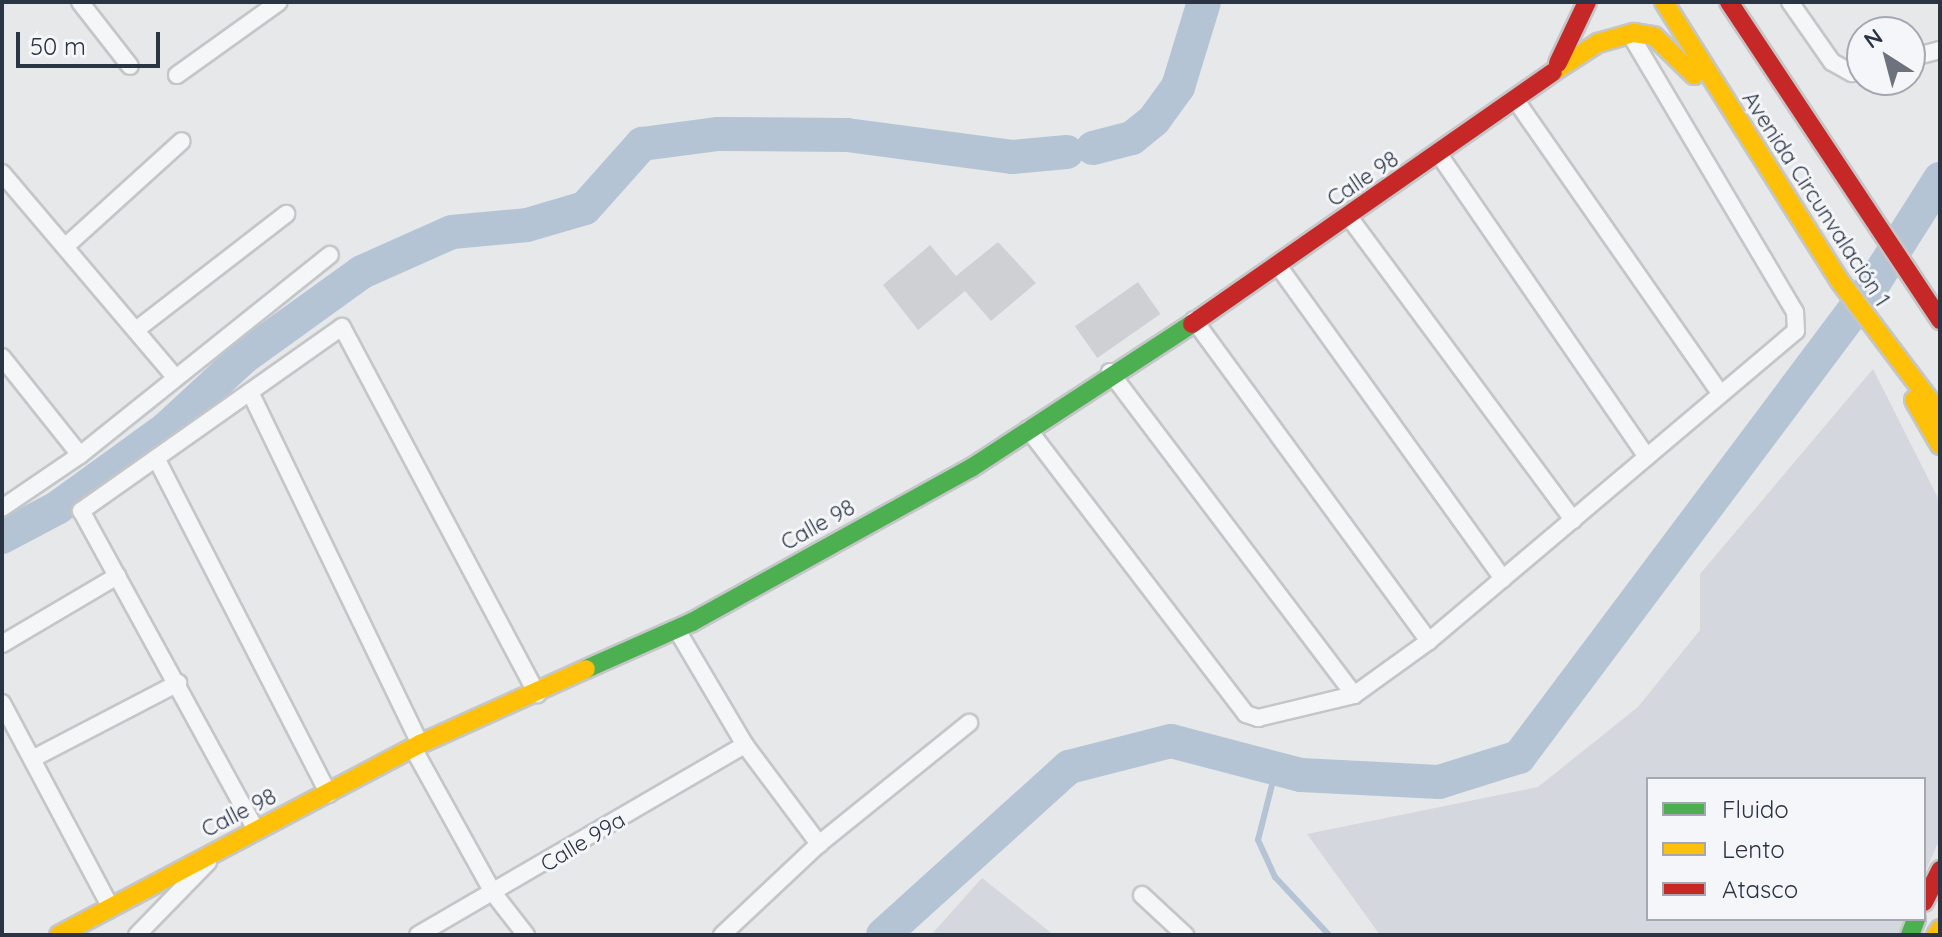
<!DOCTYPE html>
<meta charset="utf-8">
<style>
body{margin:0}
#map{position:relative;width:1942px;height:937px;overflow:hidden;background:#e6e8ea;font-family:Quicksand,sans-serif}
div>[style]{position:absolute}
.built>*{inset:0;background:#d4d7dd}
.stream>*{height:6px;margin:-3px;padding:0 3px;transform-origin:3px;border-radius:3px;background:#b4c4d5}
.river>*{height:34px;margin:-17px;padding:0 17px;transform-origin:17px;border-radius:17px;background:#b4c4d5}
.building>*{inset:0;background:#ced0d3;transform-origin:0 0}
.roads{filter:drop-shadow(2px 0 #c4c6c8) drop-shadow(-2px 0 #c4c6c8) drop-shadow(0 2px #c4c6c8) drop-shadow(0 -2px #c4c6c8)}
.street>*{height:16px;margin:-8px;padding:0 8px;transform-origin:8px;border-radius:8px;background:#f5f6f7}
.fast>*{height:18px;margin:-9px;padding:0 9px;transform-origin:9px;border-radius:9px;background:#4caf50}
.slow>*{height:18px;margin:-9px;padding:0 9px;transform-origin:9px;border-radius:9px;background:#ffc107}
.jam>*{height:18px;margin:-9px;padding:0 9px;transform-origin:9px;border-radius:9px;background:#c62828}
span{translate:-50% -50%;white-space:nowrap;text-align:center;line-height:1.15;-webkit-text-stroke:6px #f4f6f9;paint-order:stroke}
.street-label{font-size:22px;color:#2b3445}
.frame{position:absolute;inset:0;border:4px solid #2b3445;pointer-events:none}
.legend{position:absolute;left:1646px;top:777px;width:280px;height:144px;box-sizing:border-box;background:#f4f6f9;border:2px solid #a4a8b1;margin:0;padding:10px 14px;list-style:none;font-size:24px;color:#2b3445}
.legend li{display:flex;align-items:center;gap:16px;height:40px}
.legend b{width:40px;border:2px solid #a4a8b1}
.north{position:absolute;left:1846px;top:16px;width:80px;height:80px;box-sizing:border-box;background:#f4f6f9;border:2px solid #a4a8b1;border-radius:50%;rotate:324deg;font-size:22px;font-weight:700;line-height:32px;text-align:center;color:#2b3445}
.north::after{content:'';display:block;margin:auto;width:28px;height:36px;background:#6c737f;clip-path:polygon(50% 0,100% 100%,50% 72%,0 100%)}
.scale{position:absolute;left:16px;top:32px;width:144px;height:36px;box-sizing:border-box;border:4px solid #2b3445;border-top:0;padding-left:10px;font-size:24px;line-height:28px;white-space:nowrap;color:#2b3445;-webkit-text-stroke:6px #f4f6f9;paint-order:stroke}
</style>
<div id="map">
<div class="built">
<div style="clip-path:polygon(1873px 369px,1940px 502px,1940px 838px,1924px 875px,1924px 779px,1648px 779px,1648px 919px,1905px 919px,1898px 935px,1380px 935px,1307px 834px,1538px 787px,1638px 707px,1700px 630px,1700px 574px)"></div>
<div style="clip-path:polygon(982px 878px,1054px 935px,931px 935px)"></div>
</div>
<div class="stream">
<div style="left:1276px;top:769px;width:73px;rotate:104.2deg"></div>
<div style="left:1258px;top:840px;width:41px;rotate:65.3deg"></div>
<div style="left:1275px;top:877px;width:79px;rotate:47deg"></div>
</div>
<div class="river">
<div style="left:1093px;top:148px;width:40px;rotate:-14.4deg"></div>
<div style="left:1132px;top:138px;width:28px;rotate:-39deg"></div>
<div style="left:1154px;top:120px;width:41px;rotate:-54deg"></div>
<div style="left:1178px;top:87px;width:89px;rotate:-73deg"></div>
<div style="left:2px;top:537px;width:62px;rotate:-27.8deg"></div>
<div style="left:57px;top:508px;width:135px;rotate:-35.9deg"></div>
<div style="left:166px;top:429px;width:106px;rotate:-42.7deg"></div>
<div style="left:244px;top:357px;width:145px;rotate:-35.8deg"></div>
<div style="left:362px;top:272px;width:98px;rotate:-24deg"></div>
<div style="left:452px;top:232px;width:75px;rotate:-5.3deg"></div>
<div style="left:527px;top:225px;width:60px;rotate:-16.3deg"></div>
<div style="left:585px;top:208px;width:86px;rotate:-48.3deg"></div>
<div style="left:642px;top:144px;width:77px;rotate:-7.5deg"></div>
<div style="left:718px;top:134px;width:129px;rotate:0.4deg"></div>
<div style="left:847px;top:135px;width:166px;rotate:7.6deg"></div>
<div style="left:1012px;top:157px;width:55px;rotate:-5.2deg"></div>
<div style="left:883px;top:935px;width:251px;rotate:-42.1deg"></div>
<div style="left:1069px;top:767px;width:105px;rotate:-14.3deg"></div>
<div style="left:1171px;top:741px;width:134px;rotate:14.7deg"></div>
<div style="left:1301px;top:775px;width:138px;rotate:2.9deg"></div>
<div style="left:1439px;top:782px;width:84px;rotate:-17.4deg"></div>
<div style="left:1519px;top:757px;width:589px;rotate:-53.15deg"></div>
<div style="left:1872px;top:286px;width:127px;rotate:-57.6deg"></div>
</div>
<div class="building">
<div style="clip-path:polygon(998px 242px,1036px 283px,991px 321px,965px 291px,918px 330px,883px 285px,930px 245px,956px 276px)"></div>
<div style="left:1138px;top:282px;width:39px;height:77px;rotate:55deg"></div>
</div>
<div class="roads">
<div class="street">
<div style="left:80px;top:2px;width:81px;rotate:52deg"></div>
<div style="left:1790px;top:2px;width:73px;rotate:55deg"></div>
<div style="left:1832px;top:62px;width:23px;rotate:29deg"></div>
<div style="left:1852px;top:73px;width:10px;rotate:-11deg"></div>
<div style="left:1910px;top:58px;width:31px;rotate:-15deg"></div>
<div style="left:177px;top:75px;width:125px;rotate:-35.6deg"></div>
<div style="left:1517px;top:102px;width:356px;rotate:55.1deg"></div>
<div style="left:1440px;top:156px;width:365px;rotate:55.5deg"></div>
<div style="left:2px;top:173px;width:267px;rotate:49.7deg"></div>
<div style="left:1349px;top:217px;width:377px;rotate:53.5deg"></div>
<div style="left:66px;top:246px;width:156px;rotate:-42.2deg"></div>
<div style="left:1279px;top:267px;width:384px;rotate:54.3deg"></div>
<div style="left:1194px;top:320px;width:398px;rotate:53.8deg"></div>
<div style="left:136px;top:330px;width:190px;rotate:-37.7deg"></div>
<div style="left:2px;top:357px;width:125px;rotate:51.5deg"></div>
<div style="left:1110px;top:372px;width:405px;rotate:52.9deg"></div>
<div style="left:250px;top:392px;width:391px;rotate:64.2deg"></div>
<div style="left:1028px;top:429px;width:359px;rotate:52.6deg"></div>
<div style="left:1246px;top:714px;width:13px;rotate:18deg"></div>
<div style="left:1258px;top:718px;width:99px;rotate:-13.5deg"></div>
<div style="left:1354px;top:695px;width:92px;rotate:-35.8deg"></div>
<div style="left:1429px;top:641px;width:480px;rotate:-40.2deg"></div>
<div style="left:1796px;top:331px;width:19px;rotate:-93deg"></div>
<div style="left:1795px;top:312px;width:323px;rotate:-120.7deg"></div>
<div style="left:156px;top:458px;width:378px;rotate:62.8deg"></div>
<div style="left:2px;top:508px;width:94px;rotate:-34.2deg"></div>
<div style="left:80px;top:455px;width:320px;rotate:-38.7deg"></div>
<div style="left:677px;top:630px;width:134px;rotate:59.4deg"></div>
<div style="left:745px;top:745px;width:124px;rotate:53.2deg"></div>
<div style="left:2px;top:644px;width:134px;rotate:-30.6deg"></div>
<div style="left:2px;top:703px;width:228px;rotate:62deg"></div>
<div style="left:413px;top:748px;width:167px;rotate:61deg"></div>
<div style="left:494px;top:894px;width:52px;rotate:52deg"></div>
<div style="left:32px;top:759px;width:165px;rotate:-27.5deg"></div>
<div style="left:256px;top:830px;width:364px;rotate:-118.7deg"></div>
<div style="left:81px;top:511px;width:319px;rotate:-35.2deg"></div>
<div style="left:342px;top:327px;width:416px;rotate:62deg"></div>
<div style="left:1142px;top:895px;width:59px;rotate:42.9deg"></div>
<div style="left:137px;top:935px;width:102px;rotate:-45.8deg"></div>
<div style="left:418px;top:935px;width:378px;rotate:-30.2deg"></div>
<div style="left:722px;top:935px;width:133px;rotate:-43.2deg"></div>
<div style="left:819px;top:844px;width:193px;rotate:-38.9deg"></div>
</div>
<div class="fast">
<div style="left:586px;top:669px;width:116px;rotate:-23.9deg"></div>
<div style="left:692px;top:622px;width:319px;rotate:-28.9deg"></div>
<div style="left:971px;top:468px;width:264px;rotate:-33.1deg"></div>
<div style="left:1910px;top:935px;width:17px;rotate:-69deg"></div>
</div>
<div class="slow">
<div style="left:1664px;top:2px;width:328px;rotate:57.8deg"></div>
<div style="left:1839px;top:280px;width:168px;rotate:53deg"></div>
<div style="left:1553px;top:72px;width:54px;rotate:-32.8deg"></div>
<div style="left:1598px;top:43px;width:37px;rotate:-16deg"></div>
<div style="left:1634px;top:33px;width:20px;rotate:9deg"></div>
<div style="left:1654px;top:36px;width:56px;rotate:44.3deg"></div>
<div style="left:1914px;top:400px;width:52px;rotate:60deg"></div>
<div style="left:59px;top:935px;width:408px;rotate:-27.9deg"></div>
<div style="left:420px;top:744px;width:182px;rotate:-24.3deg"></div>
<div style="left:1936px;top:935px;width:7px;rotate:-56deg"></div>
</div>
<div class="jam">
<div style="left:1729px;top:2px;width:382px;rotate:56.4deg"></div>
<div style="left:1558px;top:63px;width:68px;rotate:-64.6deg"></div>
<div style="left:1192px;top:324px;width:440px;rotate:-34.9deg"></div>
<div style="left:1924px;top:902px;width:36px;rotate:-63deg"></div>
</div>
</div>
<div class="street-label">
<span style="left:1363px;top:179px;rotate:-34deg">Calle 98</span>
<span style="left:1816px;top:199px;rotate:57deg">Avenida Circunvalación 1</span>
<span style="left:818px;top:525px;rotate:-29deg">Calle 98</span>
<span style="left:239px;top:813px;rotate:-27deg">Calle 98</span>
<span style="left:583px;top:842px;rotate:-31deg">Calle 99a</span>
</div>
<div class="frame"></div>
<ul class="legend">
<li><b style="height:10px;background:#4caf50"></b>Fluido</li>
<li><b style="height:10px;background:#ffc107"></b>Lento</li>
<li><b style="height:10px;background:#c62828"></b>Atasco</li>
</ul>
<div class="north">N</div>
<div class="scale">50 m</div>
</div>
